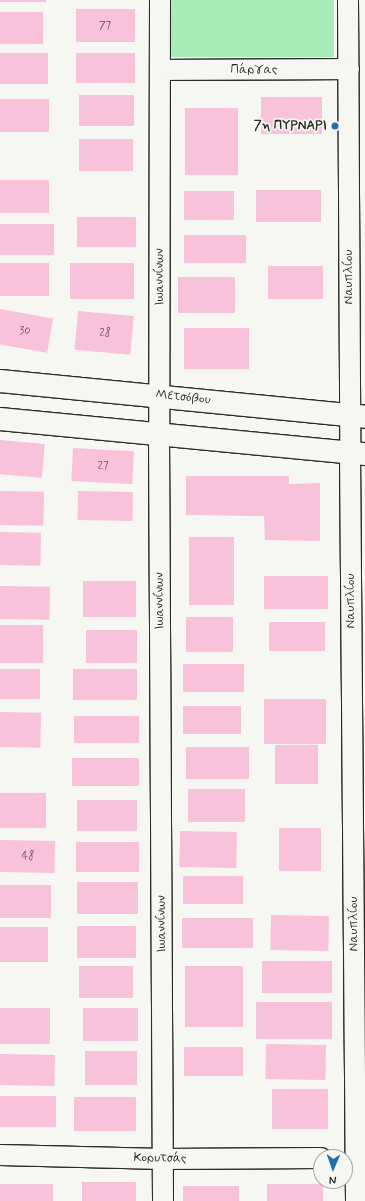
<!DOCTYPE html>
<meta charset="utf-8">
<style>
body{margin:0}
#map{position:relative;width:365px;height:1201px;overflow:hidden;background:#f6f6f2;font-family:Mynerve,sans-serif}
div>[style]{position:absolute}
.green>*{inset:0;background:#a8ecb8;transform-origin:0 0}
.building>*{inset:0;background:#f9c2db;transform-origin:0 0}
.roads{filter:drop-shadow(1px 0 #2b2b2b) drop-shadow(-1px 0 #2b2b2b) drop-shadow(0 1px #2b2b2b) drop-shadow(0 -1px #2b2b2b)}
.minor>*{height:20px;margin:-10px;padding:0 10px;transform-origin:10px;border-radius:10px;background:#f6f6f2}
.tertiary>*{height:22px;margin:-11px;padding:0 11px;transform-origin:11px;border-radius:11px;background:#f6f6f2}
.dots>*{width:11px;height:11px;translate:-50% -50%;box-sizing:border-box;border:2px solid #f6f6f2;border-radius:50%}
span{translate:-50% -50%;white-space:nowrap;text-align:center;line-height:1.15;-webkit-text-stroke:3.5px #f6f6f2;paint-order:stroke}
.number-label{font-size:11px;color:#5e5157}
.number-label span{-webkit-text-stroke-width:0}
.street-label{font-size:13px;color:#2b2b2b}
.poi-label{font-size:13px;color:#2b2b2b;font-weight:700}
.right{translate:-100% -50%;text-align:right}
.north{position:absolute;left:313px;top:1149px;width:40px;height:40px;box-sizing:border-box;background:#f6f6f2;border:1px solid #a5a5a2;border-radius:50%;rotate:182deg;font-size:11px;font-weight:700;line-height:16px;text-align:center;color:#2b2b2b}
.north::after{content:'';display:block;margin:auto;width:14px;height:18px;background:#1f6fb2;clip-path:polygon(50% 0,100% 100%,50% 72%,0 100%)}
</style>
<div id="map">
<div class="green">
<div style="left:170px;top:0;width:164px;height:57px"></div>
</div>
<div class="building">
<div style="left:0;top:0;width:46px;height:2px"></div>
<div style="left:135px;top:9px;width:33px;height:59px;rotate:90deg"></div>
<div style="left:0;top:12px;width:43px;height:32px"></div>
<div style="left:0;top:53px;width:48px;height:31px"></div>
<div style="left:76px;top:53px;width:59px;height:30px"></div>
<div style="left:79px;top:95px;width:55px;height:31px"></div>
<div style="left:261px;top:97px;width:61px;height:37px"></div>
<div style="left:49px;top:99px;width:33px;height:49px;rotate:90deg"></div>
<div style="left:185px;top:108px;width:53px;height:67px"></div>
<div style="left:79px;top:139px;width:54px;height:32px"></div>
<div style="left:0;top:180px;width:49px;height:33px"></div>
<div style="left:321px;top:190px;width:32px;height:65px;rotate:90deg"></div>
<div style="left:234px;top:191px;width:29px;height:50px;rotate:90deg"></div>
<div style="left:136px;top:217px;width:30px;height:59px;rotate:90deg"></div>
<div style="left:0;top:224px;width:54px;height:31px"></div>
<div style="left:184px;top:235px;width:62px;height:28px"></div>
<div style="left:0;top:263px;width:49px;height:33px"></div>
<div style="left:70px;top:263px;width:64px;height:36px"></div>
<div style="left:268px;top:266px;width:55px;height:33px"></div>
<div style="left:178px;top:277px;width:57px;height:36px"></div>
<div style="left:0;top:309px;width:54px;height:35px;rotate:10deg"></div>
<div style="left:78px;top:311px;width:56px;height:39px;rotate:5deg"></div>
<div style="left:184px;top:328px;width:65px;height:41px"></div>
<div style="left:0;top:440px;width:45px;height:34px;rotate:5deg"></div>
<div style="left:73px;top:448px;width:61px;height:33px;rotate:3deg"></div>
<div style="clip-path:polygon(186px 476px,289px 476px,289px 484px,320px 483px,320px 541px,265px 540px,264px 516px,186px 515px)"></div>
<div style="left:0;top:491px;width:44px;height:34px;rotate:1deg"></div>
<div style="left:78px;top:491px;width:55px;height:29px;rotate:1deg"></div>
<div style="left:0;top:532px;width:41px;height:33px;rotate:1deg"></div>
<div style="left:189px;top:537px;width:45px;height:68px"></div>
<div style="left:264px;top:576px;width:64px;height:33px"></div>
<div style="left:83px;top:581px;width:53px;height:36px"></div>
<div style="left:0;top:586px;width:50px;height:33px;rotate:1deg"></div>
<div style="left:186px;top:617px;width:47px;height:35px"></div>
<div style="left:269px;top:622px;width:56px;height:29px"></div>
<div style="left:0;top:625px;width:43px;height:38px"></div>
<div style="left:86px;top:630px;width:51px;height:33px"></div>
<div style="left:183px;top:664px;width:61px;height:28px"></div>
<div style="left:0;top:669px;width:40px;height:30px"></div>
<div style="left:73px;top:669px;width:64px;height:31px"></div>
<div style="left:264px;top:699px;width:62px;height:45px"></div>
<div style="left:183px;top:706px;width:58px;height:28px"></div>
<div style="left:0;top:712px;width:41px;height:35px;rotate:1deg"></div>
<div style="left:74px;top:716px;width:65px;height:27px"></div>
<div style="left:318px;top:745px;width:39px;height:43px;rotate:90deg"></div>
<div style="left:186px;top:747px;width:63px;height:32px"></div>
<div style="left:72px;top:758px;width:67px;height:28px"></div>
<div style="left:188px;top:789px;width:57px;height:33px"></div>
<div style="left:0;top:793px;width:46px;height:35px"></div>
<div style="left:77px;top:800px;width:60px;height:31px"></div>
<div style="left:279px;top:828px;width:42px;height:43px"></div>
<div style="left:180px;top:831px;width:57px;height:36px;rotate:1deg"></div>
<div style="left:0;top:840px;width:55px;height:32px;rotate:1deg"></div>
<div style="left:76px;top:842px;width:63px;height:30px"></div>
<div style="left:183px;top:876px;width:60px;height:28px"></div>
<div style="left:77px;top:882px;width:61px;height:32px"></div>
<div style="left:0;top:885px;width:51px;height:33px"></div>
<div style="left:271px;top:915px;width:58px;height:35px;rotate:1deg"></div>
<div style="left:182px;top:918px;width:71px;height:30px"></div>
<div style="left:77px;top:926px;width:59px;height:32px"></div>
<div style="left:0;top:927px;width:48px;height:35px"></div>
<div style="left:262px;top:961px;width:70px;height:32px"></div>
<div style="left:79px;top:966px;width:54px;height:32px"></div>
<div style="left:185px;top:966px;width:58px;height:61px"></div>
<div style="left:332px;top:1002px;width:37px;height:76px;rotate:90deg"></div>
<div style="left:0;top:1008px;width:50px;height:36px"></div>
<div style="left:83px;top:1008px;width:55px;height:33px"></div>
<div style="left:266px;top:1044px;width:60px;height:35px;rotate:1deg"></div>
<div style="left:184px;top:1047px;width:59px;height:29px"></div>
<div style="left:85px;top:1051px;width:52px;height:34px"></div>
<div style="left:0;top:1054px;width:55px;height:31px;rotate:1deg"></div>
<div style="left:272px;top:1089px;width:56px;height:40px"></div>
<div style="left:0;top:1096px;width:56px;height:31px"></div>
<div style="left:74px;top:1097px;width:62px;height:34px"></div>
<div style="left:82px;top:1182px;width:54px;height:19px"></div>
<div style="left:0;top:1184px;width:53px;height:17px"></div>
<div style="left:267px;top:1184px;width:56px;height:17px"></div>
<div style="left:183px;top:1186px;width:56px;height:15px"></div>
</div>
<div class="roads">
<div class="minor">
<div style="left:160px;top:0;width:435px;rotate:90.1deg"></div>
<div style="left:159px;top:435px;width:766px;rotate:89.7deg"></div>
<div style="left:348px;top:0;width:453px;rotate:89.7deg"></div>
<div style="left:350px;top:453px;width:748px;rotate:89.54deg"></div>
<div style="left:160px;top:70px;width:189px;rotate:-0.3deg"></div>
<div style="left:0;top:1155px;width:163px;rotate:1.4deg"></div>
<div style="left:163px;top:1159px;width:158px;rotate:-0.4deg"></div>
</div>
<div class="tertiary">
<div style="left:0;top:381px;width:367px;rotate:5.6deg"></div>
<div style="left:0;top:419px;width:367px;rotate:5.5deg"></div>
</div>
</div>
<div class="dots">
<div style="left:335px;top:126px;background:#1f6fb2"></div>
</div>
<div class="number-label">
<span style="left:105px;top:26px">77</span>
<span style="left:25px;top:331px">30</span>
<span style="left:105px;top:333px">28</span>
<span style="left:103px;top:466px">27</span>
<span style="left:28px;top:856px">48</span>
</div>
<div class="street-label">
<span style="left:254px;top:70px">Πάργας</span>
<span style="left:160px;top:277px;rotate:-90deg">Ιωαννίνων</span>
<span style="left:349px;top:277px;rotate:-90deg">Ναυπλίου</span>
<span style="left:183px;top:398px;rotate:6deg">Μετσόβου</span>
<span style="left:160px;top:601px;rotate:-90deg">Ιωαννίνων</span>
<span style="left:351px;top:601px;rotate:-90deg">Ναυπλίου</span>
<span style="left:162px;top:924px;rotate:-90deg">Ιωαννίνων</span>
<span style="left:354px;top:924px;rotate:-90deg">Ναυπλίου</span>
<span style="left:160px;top:1159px;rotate:1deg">Κορυτσάς</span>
</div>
<div class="poi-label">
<span class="right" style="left:327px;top:126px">7η ΠΥΡΝΑΡΙ</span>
</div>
<div class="north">N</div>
</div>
